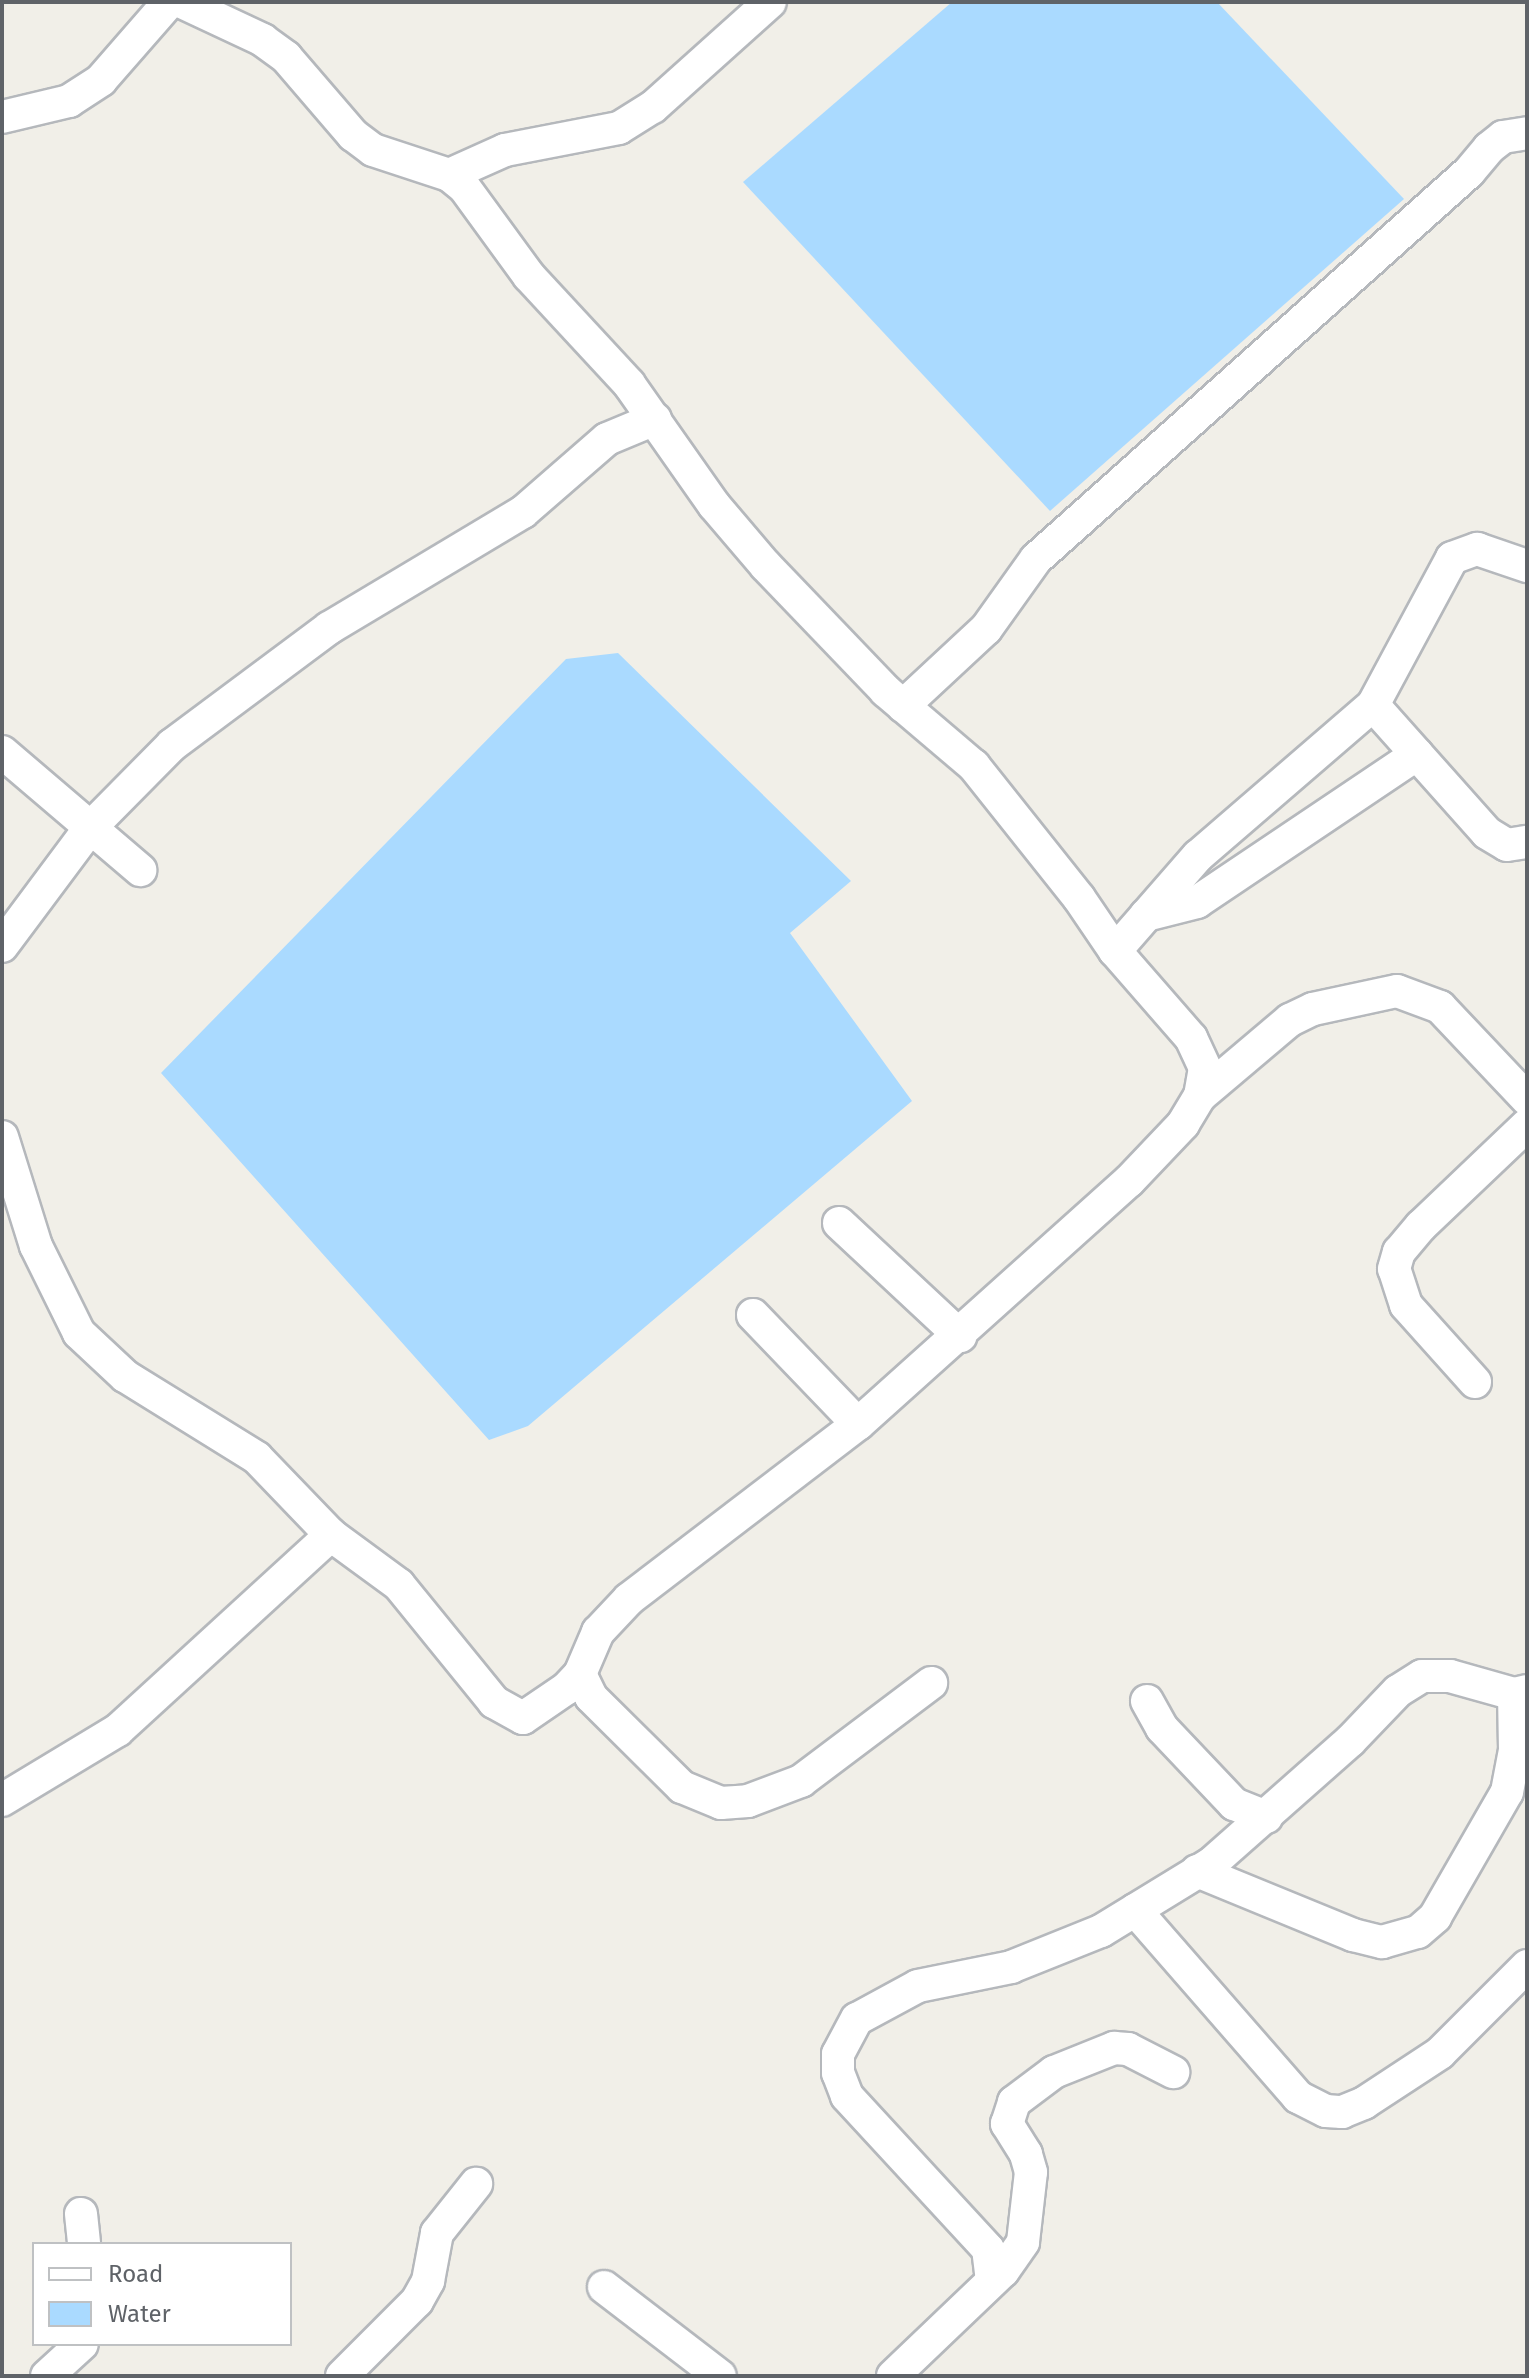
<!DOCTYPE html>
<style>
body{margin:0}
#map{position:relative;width:1529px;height:2378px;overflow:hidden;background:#f1efe8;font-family:"Fira Sans",sans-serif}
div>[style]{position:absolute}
.water>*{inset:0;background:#aadaff}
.roads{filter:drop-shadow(2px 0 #b5b8bc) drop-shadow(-2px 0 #b5b8bc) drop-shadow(0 2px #b5b8bc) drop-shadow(0 -2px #b5b8bc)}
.minor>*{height:32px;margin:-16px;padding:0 16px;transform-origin:16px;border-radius:16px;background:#fff}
span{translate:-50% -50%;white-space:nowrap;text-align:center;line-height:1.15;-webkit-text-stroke:8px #fff;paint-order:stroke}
.frame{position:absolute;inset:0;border:4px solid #5f6368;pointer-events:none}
.legend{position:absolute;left:32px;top:2242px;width:260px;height:104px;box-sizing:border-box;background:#fff;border:2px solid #bfc1c3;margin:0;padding:10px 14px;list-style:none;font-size:24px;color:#5f6368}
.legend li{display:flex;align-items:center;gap:16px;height:40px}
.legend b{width:40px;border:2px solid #bfc1c3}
</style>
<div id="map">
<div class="water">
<div style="clip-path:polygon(952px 2px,1217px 2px,1404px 199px,1050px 511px,743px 182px)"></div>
<div style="clip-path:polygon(618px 653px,851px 881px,790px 933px,912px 1101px,528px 1426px,489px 1440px,161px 1073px,566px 659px)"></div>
</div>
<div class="roads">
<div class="minor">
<div style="left:2px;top:117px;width:69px;rotate:-13.4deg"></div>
<div style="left:69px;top:101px;width:38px;rotate:-33deg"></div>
<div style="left:101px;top:80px;width:103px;rotate:-48.9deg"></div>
<div style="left:449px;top:175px;width:61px;rotate:-24.1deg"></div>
<div style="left:505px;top:150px;width:116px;rotate:-10.9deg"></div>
<div style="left:619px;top:128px;width:40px;rotate:-32deg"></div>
<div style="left:653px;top:107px;width:157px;rotate:-41.9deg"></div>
<div style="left:1373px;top:705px;width:171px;rotate:48.3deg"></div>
<div style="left:1487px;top:833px;width:23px;rotate:31deg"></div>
<div style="left:1507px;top:845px;width:20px;rotate:-9deg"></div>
<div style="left:903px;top:706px;width:113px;rotate:-42.9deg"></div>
<div style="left:986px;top:629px;width:86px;rotate:-54.5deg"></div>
<div style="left:1036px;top:559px;width:581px;rotate:-41.79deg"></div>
<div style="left:1469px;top:172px;width:31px;rotate:-50deg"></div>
<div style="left:1489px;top:148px;width:18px;rotate:-38deg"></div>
<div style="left:1503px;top:137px;width:24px;rotate:-9deg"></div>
<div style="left:2px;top:752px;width:182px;rotate:40.5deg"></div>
<div style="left:1146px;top:915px;width:53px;rotate:-14.3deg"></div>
<div style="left:1197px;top:902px;width:265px;rotate:-33.9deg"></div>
<div style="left:2px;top:946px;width:147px;rotate:-53.3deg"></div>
<div style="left:90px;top:828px;width:117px;rotate:-45.3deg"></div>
<div style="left:172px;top:745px;width:196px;rotate:-36.7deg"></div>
<div style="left:329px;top:628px;width:226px;rotate:-30.9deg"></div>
<div style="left:523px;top:512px;width:111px;rotate:-41deg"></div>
<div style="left:607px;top:439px;width:52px;rotate:-22.6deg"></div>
<div style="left:1115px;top:951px;width:126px;rotate:-48.9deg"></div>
<div style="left:1198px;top:856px;width:231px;rotate:-40.8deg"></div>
<div style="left:1373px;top:705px;width:167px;rotate:-61.7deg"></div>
<div style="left:1452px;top:558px;width:27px;rotate:-20deg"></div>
<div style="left:1477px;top:549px;width:53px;rotate:18.8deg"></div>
<div style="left:1200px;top:1096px;width:118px;rotate:-40.2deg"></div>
<div style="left:1290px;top:1020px;width:25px;rotate:-26deg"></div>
<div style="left:1313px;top:1009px;width:86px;rotate:-12.1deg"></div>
<div style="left:1397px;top:991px;width:46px;rotate:20.4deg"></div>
<div style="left:1440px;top:1007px;width:127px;rotate:46.6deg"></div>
<div style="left:2px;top:1137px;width:114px;rotate:72.7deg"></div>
<div style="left:36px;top:1246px;width:97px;rotate:63.7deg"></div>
<div style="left:79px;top:1333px;width:63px;rotate:43.1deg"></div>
<div style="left:125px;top:1376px;width:155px;rotate:31.8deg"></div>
<div style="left:257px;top:1458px;width:107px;rotate:46.1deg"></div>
<div style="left:331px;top:1535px;width:84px;rotate:36.3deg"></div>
<div style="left:399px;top:1585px;width:151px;rotate:50.9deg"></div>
<div style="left:494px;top:1702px;width:33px;rotate:29deg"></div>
<div style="left:523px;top:1718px;width:53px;rotate:-34.3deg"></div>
<div style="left:567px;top:1688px;width:19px;rotate:-47deg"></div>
<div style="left:580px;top:1674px;width:46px;rotate:-66.8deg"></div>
<div style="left:598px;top:1632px;width:45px;rotate:-46.8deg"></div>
<div style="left:629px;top:1599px;width:288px;rotate:-37.4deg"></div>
<div style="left:858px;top:1424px;width:364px;rotate:-41.9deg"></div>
<div style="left:1129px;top:1181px;width:79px;rotate:-46.5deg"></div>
<div style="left:1183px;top:1124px;width:33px;rotate:-59deg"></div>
<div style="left:1200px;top:1096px;width:28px;rotate:-80deg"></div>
<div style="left:1205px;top:1068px;width:33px;rotate:-115deg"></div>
<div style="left:1191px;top:1038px;width:116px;rotate:-131.1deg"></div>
<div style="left:1115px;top:951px;width:64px;rotate:-124.2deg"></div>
<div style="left:1079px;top:898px;width:169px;rotate:-128.5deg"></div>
<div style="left:974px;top:766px;width:116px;rotate:-139.6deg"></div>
<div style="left:886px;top:691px;width:173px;rotate:-133.8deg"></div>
<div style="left:766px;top:566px;width:80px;rotate:-130.4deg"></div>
<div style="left:714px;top:505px;width:148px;rotate:-125.1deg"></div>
<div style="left:629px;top:384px;width:147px;rotate:-132.8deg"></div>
<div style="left:529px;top:276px;width:110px;rotate:-126.1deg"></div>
<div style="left:464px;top:187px;width:19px;rotate:-141deg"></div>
<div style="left:449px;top:175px;width:80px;rotate:-161.8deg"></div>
<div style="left:373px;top:150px;width:25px;rotate:-143deg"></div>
<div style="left:353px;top:135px;width:103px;rotate:-130.7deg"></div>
<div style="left:286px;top:57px;width:29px;rotate:-144deg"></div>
<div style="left:263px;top:40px;width:89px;rotate:-154.9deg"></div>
<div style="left:839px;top:1223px;width:166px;rotate:43deg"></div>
<div style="left:753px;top:1315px;width:151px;rotate:46.1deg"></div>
<div style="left:1475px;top:1382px;width:103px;rotate:-131.9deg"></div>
<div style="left:1406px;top:1305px;width:38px;rotate:-108deg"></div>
<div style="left:1394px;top:1269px;width:18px;rotate:-74deg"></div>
<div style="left:1399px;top:1252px;width:34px;rotate:-50deg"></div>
<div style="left:1421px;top:1226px;width:146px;rotate:-43.6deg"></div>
<div style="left:580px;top:1674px;width:25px;rotate:64deg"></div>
<div style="left:591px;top:1697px;width:128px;rotate:44.7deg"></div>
<div style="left:682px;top:1787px;width:42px;rotate:22.3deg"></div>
<div style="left:721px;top:1803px;width:27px;rotate:-4deg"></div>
<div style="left:748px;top:1801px;width:57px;rotate:-20.7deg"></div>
<div style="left:801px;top:1781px;width:163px;rotate:-37deg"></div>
<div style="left:1147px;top:1701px;width:31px;rotate:61deg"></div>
<div style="left:1162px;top:1728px;width:105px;rotate:46.5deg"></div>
<div style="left:1234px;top:1804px;width:35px;rotate:22deg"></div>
<div style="left:2px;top:1800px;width:135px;rotate:-31.1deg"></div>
<div style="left:118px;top:1730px;width:289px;rotate:-42.5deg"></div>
<div style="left:1197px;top:1871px;width:169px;rotate:22.3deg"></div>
<div style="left:1353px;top:1935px;width:30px;rotate:14deg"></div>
<div style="left:1382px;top:1942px;width:37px;rotate:-16deg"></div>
<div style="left:1418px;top:1932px;width:23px;rotate:-41deg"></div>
<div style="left:1435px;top:1917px;width:144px;rotate:-60.1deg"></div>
<div style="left:1507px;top:1792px;width:43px;rotate:-79.2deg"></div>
<div style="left:1515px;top:1750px;width:56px;rotate:-91deg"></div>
<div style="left:1135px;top:1910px;width:248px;rotate:48.9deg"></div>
<div style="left:1298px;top:2097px;width:31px;rotate:27deg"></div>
<div style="left:1326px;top:2111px;width:16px;rotate:4deg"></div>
<div style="left:1342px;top:2112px;width:24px;rotate:-22deg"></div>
<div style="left:1364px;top:2103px;width:91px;rotate:-33.3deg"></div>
<div style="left:1440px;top:2053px;width:123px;rotate:-45deg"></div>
<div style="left:81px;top:2214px;width:30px;rotate:84deg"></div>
<div style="left:992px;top:2281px;width:32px;rotate:-97deg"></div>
<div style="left:988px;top:2249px;width:208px;rotate:-132.7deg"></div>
<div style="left:847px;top:2096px;width:25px;rotate:-111deg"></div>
<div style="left:838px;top:2073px;width:19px;rotate:-90deg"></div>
<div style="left:838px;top:2054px;width:40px;rotate:-62deg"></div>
<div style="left:857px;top:2019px;width:69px;rotate:-28.4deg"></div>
<div style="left:918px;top:1986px;width:95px;rotate:-11.5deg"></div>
<div style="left:1011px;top:1967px;width:97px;rotate:-21.8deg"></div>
<div style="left:1101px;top:1931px;width:130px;rotate:-31.5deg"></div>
<div style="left:1212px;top:1863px;width:184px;rotate:-41.5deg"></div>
<div style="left:1350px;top:1741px;width:69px;rotate:-46.2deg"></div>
<div style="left:1398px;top:1691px;width:28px;rotate:-32deg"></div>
<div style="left:1422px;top:1676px;width:28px"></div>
<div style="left:1450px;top:1676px;width:66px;rotate:15.7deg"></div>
<div style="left:1514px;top:1694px;width:13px;rotate:-13deg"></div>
<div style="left:604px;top:2287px;width:146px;rotate:37.5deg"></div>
<div style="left:47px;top:2376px;width:47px;rotate:-42.4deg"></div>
<div style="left:342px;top:2376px;width:106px;rotate:-45deg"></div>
<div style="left:417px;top:2301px;width:23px;rotate:-61deg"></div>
<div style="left:428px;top:2281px;width:49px;rotate:-79.4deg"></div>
<div style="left:437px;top:2233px;width:63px;rotate:-51.5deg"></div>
<div style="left:893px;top:2376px;width:152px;rotate:-43.7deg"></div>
<div style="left:1003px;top:2271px;width:35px;rotate:-55deg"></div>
<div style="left:1023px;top:2242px;width:70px;rotate:-83.5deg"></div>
<div style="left:1031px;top:2172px;width:19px;rotate:-106deg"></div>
<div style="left:1026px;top:2154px;width:36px;rotate:-122deg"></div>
<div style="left:1007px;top:2124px;width:23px;rotate:-72deg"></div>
<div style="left:1014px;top:2102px;width:50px;rotate:-36.9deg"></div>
<div style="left:1054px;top:2072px;width:65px;rotate:-21.8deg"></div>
<div style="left:1114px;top:2048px;width:14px;rotate:4deg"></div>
<div style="left:1128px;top:2049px;width:51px;rotate:27.1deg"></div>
</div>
</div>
<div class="frame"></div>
<ul class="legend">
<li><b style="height:10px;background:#fff"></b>Road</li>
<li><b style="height:22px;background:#aadaff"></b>Water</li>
</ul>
</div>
